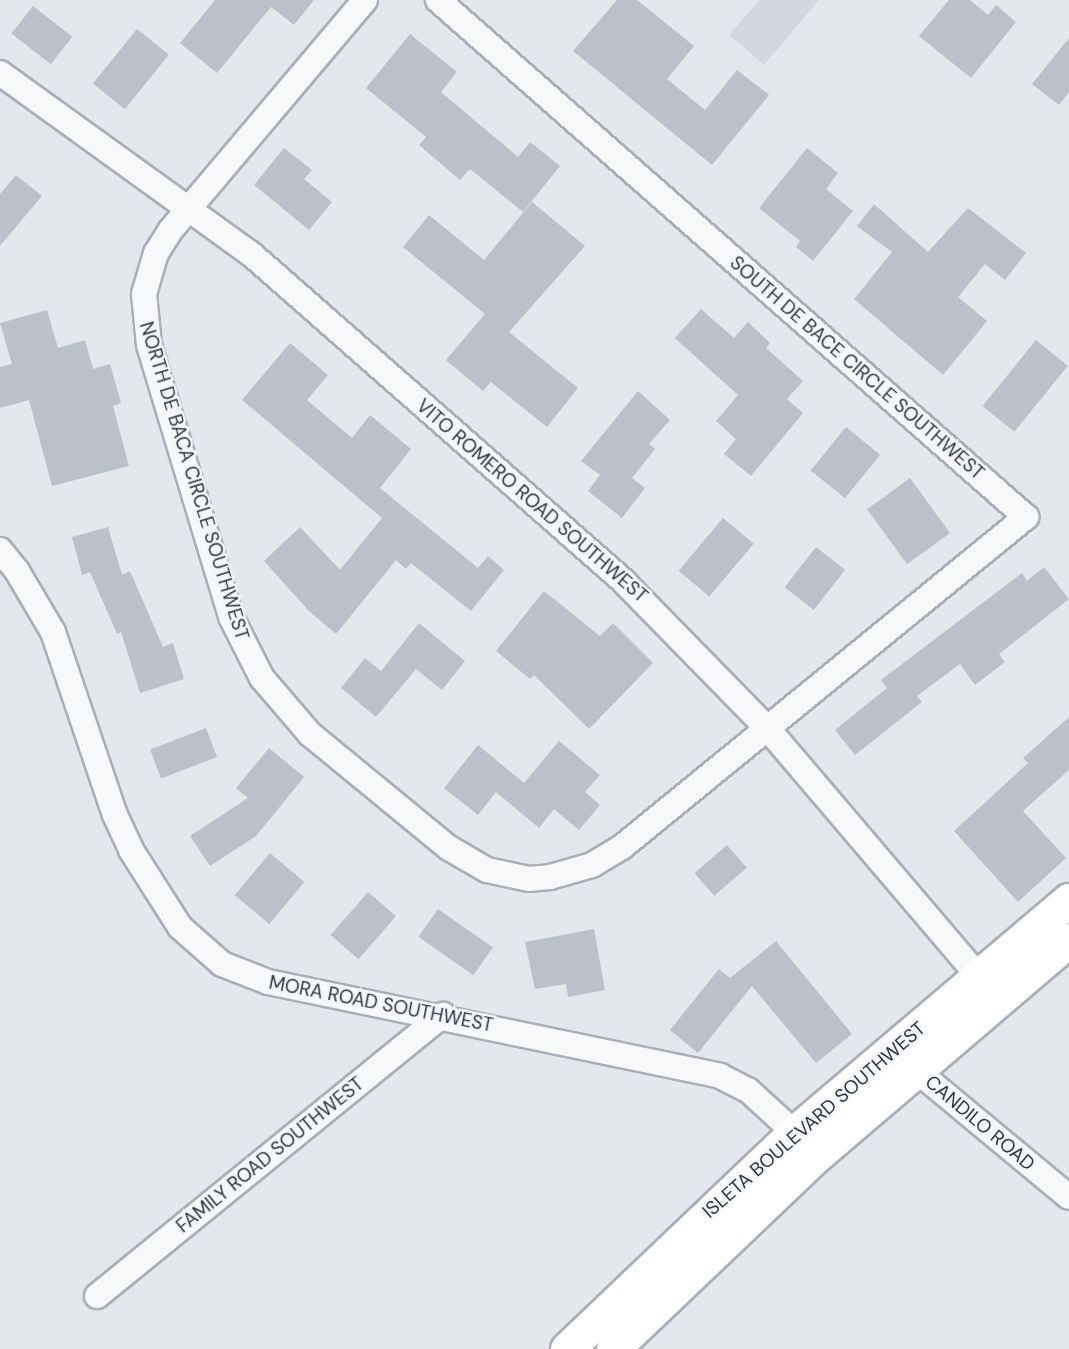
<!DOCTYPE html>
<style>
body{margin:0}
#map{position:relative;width:1069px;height:1349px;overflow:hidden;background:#e4e7ec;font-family:"DM Sans",sans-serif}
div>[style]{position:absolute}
.built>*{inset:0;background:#d2d6de}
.building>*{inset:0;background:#bbc0ca;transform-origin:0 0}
.roads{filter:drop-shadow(2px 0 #a9aeb7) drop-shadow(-2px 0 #a9aeb7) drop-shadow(0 2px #a9aeb7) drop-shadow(0 -2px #a9aeb7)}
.street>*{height:24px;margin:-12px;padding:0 12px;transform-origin:12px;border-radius:12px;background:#f7f8fa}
.secondary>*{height:33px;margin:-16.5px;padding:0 16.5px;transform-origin:16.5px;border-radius:16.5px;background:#fff}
span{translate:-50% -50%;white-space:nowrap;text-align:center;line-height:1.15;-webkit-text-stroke:5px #f4f6f9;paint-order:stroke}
.street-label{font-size:19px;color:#2b3445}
</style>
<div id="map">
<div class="built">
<div style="clip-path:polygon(759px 0,819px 0,764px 65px,729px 35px)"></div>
</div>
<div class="building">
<div style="clip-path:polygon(215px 0,314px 0,294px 25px,271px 7px,217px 73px,180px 43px)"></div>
<div style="clip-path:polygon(617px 0,637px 0,694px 46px,667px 79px,705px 110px,737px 70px,769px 95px,712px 165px,573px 51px)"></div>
<div style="clip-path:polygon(949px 0,970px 0,988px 15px,996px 5px,1016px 22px,971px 78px,919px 36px)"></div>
<div style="left:33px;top:6px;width:50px;height:35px;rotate:38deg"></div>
<div style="left:137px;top:29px;width:41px;height:70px;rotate:39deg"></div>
<div style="clip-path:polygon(410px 34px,457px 72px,441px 92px,518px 157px,530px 142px,560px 166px,523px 212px,470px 169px,460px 180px,419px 145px,426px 137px,366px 88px)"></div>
<div style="clip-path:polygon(1069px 38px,1069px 92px,1059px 105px,1032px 84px)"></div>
<div style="clip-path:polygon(284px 148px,312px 170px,304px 179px,332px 202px,309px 230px,254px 185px)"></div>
<div style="clip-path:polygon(807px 148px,838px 173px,826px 189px,853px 211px,813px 261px,796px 247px,800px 241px,759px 208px)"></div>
<div style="clip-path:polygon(16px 175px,42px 196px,0 246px,0 194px)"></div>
<div style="clip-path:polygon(532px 202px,585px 246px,509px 332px,578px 388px,547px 427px,491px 382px,483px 391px,446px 360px,485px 314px,403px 247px,429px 215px,484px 260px)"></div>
<div style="clip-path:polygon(874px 204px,928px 252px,968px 208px,1026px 253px,1005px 280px,985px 264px,958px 297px,987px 321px,943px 375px,854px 299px,892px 252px,857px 226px)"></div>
<div style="clip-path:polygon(701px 309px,734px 338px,748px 322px,770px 343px,766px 348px,803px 381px,787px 399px,803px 413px,751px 476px,724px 454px,736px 439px,716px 421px,738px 395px,675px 338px)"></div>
<div style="clip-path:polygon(47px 310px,58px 348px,85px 340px,93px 369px,110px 364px,121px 403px,113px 406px,129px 466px,52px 486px,29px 400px,0 408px,0 367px,12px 364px,0 323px)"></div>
<div style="left:1036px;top:340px;width:41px;height:85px;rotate:39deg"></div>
<div style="clip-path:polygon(290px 343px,328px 375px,307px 400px,352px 438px,370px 415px,411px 449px,380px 488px,478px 568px,488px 556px,504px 570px,471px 611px,411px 563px,406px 569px,396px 560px,336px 634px,309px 611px,264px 561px,300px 527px,340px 570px,382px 518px,242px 400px)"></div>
<div style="clip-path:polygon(638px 391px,670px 420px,649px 444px,655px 449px,632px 478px,645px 488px,622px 518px,588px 491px,600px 475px,581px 461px)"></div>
<div style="left:846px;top:427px;width:44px;height:56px;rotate:39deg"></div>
<div style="left:910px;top:478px;width:68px;height:53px;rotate:54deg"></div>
<div style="left:723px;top:518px;width:40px;height:69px;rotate:40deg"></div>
<div style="clip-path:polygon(108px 527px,122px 575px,130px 571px,163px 647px,173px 643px,184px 679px,140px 693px,121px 632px,117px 634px,90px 572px,82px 575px,72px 537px)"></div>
<div style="left:816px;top:547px;width:37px;height:51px;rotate:38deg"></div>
<div style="clip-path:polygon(1044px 567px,1069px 599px,999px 654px,1005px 662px,975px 685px,960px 664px,917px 696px,922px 702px,855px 755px,835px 730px,887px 688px,881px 680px,1022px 573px,1027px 581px)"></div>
<div style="clip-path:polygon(544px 591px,600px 636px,613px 623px,653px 663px,589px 729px,534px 675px,530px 679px,496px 651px)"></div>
<div style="clip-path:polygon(419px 623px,465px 661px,442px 690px,416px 669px,376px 717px,341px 688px,365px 658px,381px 671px)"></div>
<div style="clip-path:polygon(1069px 717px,1069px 770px,1023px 811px,1066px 858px,1018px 902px,954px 831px,1028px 763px,1023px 758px)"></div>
<div style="left:206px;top:728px;width:31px;height:60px;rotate:69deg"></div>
<div style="clip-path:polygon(559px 741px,600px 775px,585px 792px,600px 805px,579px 830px,554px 809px,539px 828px,496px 792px,478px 815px,444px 788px,478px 745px,524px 783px)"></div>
<div style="clip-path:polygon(269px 748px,304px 777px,256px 836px,210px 866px,190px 836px,248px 798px,236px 788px)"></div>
<div style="left:727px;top:845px;width:30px;height:43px;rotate:49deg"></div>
<div style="left:270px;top:853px;width:45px;height:55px;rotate:40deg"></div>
<div style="left:368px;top:892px;width:37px;height:57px;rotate:41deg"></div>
<div style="left:438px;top:909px;width:67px;height:34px;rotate:35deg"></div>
<div style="clip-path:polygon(594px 929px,605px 990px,568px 997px,566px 984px,535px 989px,525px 942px)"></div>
<div style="clip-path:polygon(776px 941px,852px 1034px,816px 1063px,752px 986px,698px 1053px,670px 1030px,719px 969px,730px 978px)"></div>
</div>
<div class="roads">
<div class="street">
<div style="left:365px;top:0;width:302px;rotate:130.2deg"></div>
<div style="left:170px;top:231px;width:26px;rotate:122deg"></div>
<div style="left:156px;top:253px;width:43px;rotate:106.3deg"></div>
<div style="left:144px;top:294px;width:51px;rotate:84.4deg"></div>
<div style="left:149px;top:345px;width:284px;rotate:73.2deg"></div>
<div style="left:231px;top:617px;width:68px;rotate:63.1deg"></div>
<div style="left:262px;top:678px;width:74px;rotate:49.4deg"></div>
<div style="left:310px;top:734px;width:180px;rotate:39.4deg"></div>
<div style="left:449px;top:848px;width:44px;rotate:30.1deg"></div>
<div style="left:487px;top:870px;width:43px;rotate:12.1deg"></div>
<div style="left:529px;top:879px;width:21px;rotate:-5deg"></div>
<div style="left:550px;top:877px;width:44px;rotate:-15.9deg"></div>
<div style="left:592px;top:865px;width:35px;rotate:-31deg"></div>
<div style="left:622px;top:847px;width:522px;rotate:-39.24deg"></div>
<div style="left:1026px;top:517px;width:783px;rotate:-138.68deg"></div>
<div style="left:0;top:73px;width:308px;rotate:35.8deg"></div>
<div style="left:250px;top:253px;width:500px;rotate:41.3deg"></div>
<div style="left:625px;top:583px;width:204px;rotate:45.6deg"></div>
<div style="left:768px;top:729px;width:341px;rotate:49.6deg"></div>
<div style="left:0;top:550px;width:27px;rotate:51deg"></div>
<div style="left:17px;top:571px;width:71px;rotate:59.5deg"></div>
<div style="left:53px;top:632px;width:193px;rotate:71.3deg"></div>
<div style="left:115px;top:815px;width:38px;rotate:65deg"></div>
<div style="left:131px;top:850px;width:91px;rotate:57.5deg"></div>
<div style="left:180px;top:927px;width:56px;rotate:41.4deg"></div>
<div style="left:222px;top:964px;width:49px;rotate:21.4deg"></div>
<div style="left:268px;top:982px;width:462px;rotate:11.7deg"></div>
<div style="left:720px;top:1076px;width:31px;rotate:27deg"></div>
<div style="left:748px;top:1090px;width:79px;rotate:42.4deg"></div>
<div style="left:905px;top:1061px;width:213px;rotate:39.7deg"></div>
<div style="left:97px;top:1296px;width:446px;rotate:-39.1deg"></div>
</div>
<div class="secondary">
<div style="left:567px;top:1349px;width:315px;rotate:-43.6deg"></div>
<div style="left:795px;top:1132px;width:359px;rotate:-40.3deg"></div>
<div style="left:613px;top:1349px;width:282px;rotate:-43.6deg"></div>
<div style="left:817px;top:1155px;width:331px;rotate:-40.5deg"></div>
</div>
</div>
<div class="street-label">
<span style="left:857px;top:368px;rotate:41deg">SOUTH DE BACE CIRCLE SOUTHWEST</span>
<span style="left:194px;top:481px;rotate:73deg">NORTH DE BACA CIRCLE SOUTHWEST</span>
<span style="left:532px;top:501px;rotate:41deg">VITO ROMERO ROAD SOUTHWEST</span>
<span style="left:381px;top:1004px;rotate:11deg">MORA ROAD SOUTHWEST</span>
<span style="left:814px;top:1120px;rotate:-41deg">ISLETA BOULEVARD SOUTHWEST</span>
<span style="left:980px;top:1123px;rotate:40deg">CANDILO ROAD</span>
<span style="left:270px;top:1155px;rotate:-39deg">FAMILY ROAD SOUTHWEST</span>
</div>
</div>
